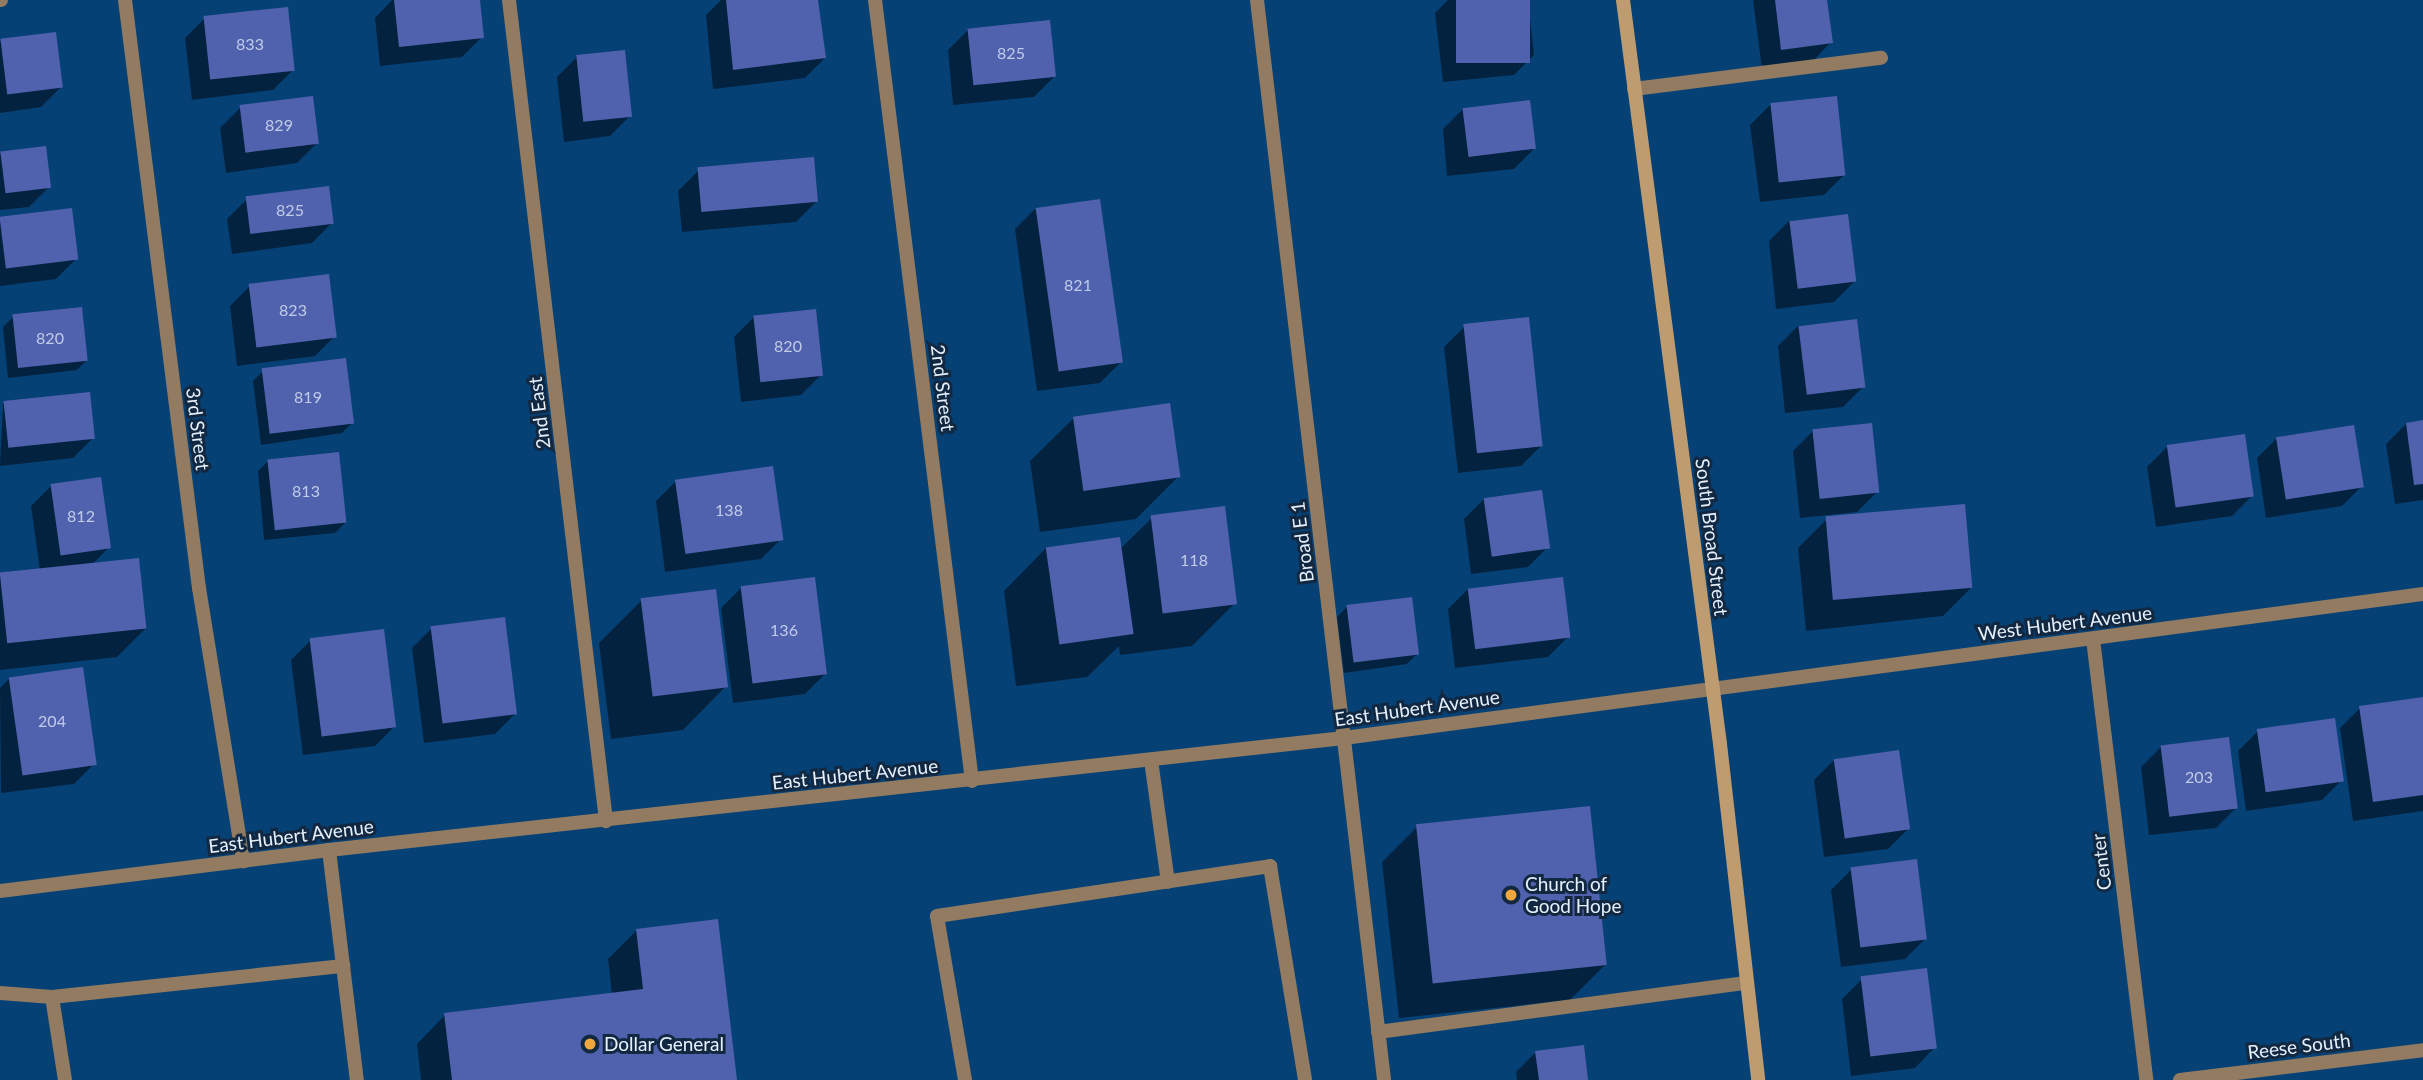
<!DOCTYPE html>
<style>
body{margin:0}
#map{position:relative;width:2423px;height:1080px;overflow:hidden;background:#064176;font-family:Lato,sans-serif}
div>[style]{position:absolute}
.shadow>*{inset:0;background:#0007}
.building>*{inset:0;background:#5061ad;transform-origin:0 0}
.lane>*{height:14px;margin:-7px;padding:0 7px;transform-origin:7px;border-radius:7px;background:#927b60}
.street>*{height:14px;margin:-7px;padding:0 7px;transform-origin:7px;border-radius:7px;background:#927b60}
.secondary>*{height:14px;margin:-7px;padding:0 7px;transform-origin:7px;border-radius:7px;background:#bf9b70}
.dots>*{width:19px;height:19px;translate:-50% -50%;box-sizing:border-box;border:4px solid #122840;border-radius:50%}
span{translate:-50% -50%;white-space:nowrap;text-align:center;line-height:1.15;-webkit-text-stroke:6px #122840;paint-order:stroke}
.number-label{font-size:16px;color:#c0cce9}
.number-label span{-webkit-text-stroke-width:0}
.street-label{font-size:19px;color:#e5f0fd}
.poi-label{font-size:19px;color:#e5f0fd}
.left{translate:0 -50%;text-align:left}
</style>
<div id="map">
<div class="shadow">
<div style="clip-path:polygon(392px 0,478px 0,482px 37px,462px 57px,380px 66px,375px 18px)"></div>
<div style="clip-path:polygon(721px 0,816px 0,825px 58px,805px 78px,713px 89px,706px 15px)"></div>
<div style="clip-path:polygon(1448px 0,1528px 0,1534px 55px,1514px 75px,1443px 82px,1435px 13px)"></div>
<div style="clip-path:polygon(1753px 0,1825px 0,1831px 42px,1811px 63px,1762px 69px)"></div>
<div style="clip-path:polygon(205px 18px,293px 70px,273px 90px,192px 100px,185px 38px)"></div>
<div style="clip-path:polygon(968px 30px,1054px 77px,1034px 97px,953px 105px,948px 50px)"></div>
<div style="clip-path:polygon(0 41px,61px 87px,41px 107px,0 113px)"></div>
<div style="clip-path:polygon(577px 57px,630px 116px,610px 136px,564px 142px,557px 77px)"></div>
<div style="clip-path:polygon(1770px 105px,1844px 175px,1824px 195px,1760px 202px,1750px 125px)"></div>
<div style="clip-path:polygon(240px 108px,317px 143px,297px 163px,226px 173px,220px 128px)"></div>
<div style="clip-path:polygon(1463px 109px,1534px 149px,1514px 169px,1447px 176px,1443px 129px)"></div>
<div style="clip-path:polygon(0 153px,49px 187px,29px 207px,0 210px)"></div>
<div style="clip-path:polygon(698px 171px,816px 202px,796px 222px,682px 232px,678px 191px)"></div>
<div style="clip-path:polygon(247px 199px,332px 223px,312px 243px,232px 254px,227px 219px)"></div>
<div style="clip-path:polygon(1035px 209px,1120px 363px,1100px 383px,1037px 391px,1015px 229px)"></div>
<div style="clip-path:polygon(0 219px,76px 259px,56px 279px,0 286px)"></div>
<div style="clip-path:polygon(1789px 221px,1854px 282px,1834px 302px,1776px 309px,1769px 241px)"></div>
<div style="clip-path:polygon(250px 286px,335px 336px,315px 356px,237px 366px,230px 306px)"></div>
<div style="clip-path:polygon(13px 317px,87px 360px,77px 370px,8px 378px,3px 327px)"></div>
<div style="clip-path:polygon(754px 317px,821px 375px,801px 395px,741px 402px,734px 337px)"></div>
<div style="clip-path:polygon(1798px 326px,1863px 387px,1843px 407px,1785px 413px,1778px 346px)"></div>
<div style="clip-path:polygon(1464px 327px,1541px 446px,1521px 466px,1458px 473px,1444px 347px)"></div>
<div style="clip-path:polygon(263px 371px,352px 423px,342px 433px,261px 445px,253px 381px)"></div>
<div style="clip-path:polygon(3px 403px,93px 438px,73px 458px,0 466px)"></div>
<div style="clip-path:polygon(1074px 418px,1179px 476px,1136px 519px,1040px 532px,1030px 461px)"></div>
<div style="clip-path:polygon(2423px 422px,2423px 500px,2395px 504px,2386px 444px,2406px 424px)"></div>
<div style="clip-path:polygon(1813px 431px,1877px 492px,1857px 512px,1800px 518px,1793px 451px)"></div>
<div style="clip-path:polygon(2277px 438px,2362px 486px,2342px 506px,2266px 518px,2257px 458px)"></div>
<div style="clip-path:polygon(2167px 447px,2252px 496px,2232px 516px,2156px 527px,2147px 467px)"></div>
<div style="clip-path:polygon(268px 461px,345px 523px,335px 533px,264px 540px,258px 471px)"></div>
<div style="clip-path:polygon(676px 481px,781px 539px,761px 559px,665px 572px,656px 501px)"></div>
<div style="clip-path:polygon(51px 486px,109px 547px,92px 565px,146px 628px,117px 657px,0 670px,0 576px,40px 571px,31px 506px)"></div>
<div style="clip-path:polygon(1484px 499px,1548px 547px,1528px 567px,1471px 574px,1464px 519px)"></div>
<div style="clip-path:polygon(1152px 518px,1235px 603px,1192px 646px,1120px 655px,1119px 646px,1087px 677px,1016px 686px,1004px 591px,1047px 547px,1120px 549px)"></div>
<div style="clip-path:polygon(1826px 520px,1971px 588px,1943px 616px,1806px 631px,1798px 548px)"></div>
<div style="clip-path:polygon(741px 588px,825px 674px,805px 694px,733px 703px,721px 608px)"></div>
<div style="clip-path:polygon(1468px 589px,1568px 637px,1548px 657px,1455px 668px,1448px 609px)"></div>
<div style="clip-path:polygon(642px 600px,726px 686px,683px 730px,611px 739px,599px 643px)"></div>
<div style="clip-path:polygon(1347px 607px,1417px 654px,1407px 664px,1344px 673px,1337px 617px)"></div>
<div style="clip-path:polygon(432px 628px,515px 714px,495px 734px,424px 743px,412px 648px)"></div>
<div style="clip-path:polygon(311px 640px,395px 726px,375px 746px,303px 755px,291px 660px)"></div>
<div style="clip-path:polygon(10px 678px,94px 764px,74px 784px,1px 793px,0 688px)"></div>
<div style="clip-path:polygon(2423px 698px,2423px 811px,2353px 821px,2340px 728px,2360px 708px)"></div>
<div style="clip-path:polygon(2258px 731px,2342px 780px,2322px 800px,2246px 811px,2238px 751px)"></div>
<div style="clip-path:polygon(2161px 747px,2236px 808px,2216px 828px,2149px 835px,2141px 767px)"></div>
<div style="clip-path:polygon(1834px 760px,1908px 829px,1888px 849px,1824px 857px,1814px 780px)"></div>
<div style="clip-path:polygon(1417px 827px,1605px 965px,1570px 1000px,1399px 1018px,1382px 862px)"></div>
<div style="clip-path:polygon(1851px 870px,1925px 939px,1905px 959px,1841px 967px,1831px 890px)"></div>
<div style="clip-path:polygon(637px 930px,735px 1080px,421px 1080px,417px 1044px,445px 1015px,612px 995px,608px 959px)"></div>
<div style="clip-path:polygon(1862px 979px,1935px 1047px,1915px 1068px,1851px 1076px,1842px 999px)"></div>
<div style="clip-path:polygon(1536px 1052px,1586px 1080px,1517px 1080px,1516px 1072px)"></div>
</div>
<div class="building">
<div style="clip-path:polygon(394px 0,480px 0,484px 38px,399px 47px)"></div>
<div style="clip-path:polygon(726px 0,818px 0,826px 58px,733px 70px)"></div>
<div style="left:1456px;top:0;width:74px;height:63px"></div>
<div style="clip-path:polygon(1775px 0,1827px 0,1833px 43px,1781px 50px)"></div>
<div style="left:288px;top:7px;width:64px;height:85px;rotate:84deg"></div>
<div style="left:1050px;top:20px;width:57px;height:83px;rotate:84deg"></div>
<div style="left:56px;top:32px;width:56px;height:56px;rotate:83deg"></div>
<div style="left:625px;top:50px;width:67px;height:49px;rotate:84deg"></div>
<div style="left:313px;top:96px;width:48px;height:74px;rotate:83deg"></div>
<div style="left:1837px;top:96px;width:80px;height:67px;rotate:84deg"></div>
<div style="left:1530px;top:100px;width:49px;height:68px;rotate:83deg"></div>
<div style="left:46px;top:146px;width:42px;height:46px;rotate:83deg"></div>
<div style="left:814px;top:157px;width:45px;height:117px;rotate:85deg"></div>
<div style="left:329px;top:186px;width:38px;height:84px;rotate:83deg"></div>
<div style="left:1100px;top:199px;width:165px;height:65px;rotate:82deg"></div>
<div style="left:72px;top:208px;width:52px;height:73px;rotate:83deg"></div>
<div style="left:1848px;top:214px;width:68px;height:59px;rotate:83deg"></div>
<div style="left:329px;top:274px;width:64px;height:81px;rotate:83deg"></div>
<div style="left:82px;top:307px;width:54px;height:70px;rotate:84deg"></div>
<div style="left:816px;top:309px;width:67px;height:63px;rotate:84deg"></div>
<div style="left:1529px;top:317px;width:130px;height:66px;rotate:84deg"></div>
<div style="left:1857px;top:319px;width:69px;height:59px;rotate:83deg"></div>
<div style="left:346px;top:358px;width:66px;height:85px;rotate:83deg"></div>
<div style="left:90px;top:392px;width:47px;height:87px;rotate:84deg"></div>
<div style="left:1170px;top:403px;width:75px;height:98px;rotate:82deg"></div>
<div style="clip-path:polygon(2423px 420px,2423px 484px,2414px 485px,2406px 423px)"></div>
<div style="left:1872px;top:423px;width:70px;height:60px;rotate:84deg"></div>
<div style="left:2354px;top:425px;width:63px;height:79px;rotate:81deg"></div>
<div style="left:2245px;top:434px;width:63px;height:79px;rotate:82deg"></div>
<div style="left:339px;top:452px;width:71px;height:72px;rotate:84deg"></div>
<div style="left:773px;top:466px;width:75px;height:99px;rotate:82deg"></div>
<div style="left:101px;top:477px;width:72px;height:51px;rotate:82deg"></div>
<div style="left:1542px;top:490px;width:59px;height:59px;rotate:82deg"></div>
<div style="left:1965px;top:504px;width:84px;height:140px;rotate:85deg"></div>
<div style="left:1225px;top:506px;width:99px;height:75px;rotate:83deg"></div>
<div style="left:1120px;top:537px;width:98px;height:75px;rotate:82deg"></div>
<div style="left:139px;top:558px;width:71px;height:140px;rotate:84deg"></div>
<div style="left:815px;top:577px;width:98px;height:75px;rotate:83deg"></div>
<div style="left:1563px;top:577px;width:61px;height:96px;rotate:83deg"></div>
<div style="left:716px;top:589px;width:99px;height:76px;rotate:83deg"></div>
<div style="left:1412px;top:597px;width:58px;height:66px;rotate:83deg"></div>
<div style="left:505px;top:617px;width:98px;height:75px;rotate:83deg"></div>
<div style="left:384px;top:629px;width:99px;height:75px;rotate:83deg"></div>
<div style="left:83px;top:667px;width:99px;height:75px;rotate:82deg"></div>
<div style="clip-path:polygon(2423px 697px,2423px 795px,2373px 802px,2359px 706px)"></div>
<div style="left:2335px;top:718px;width:64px;height:79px;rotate:82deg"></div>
<div style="left:2229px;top:737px;width:72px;height:69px;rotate:83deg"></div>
<div style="left:1899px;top:750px;width:80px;height:66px;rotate:82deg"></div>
<div style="left:1590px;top:806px;width:160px;height:175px;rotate:84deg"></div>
<div style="left:1917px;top:859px;width:81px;height:67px;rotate:83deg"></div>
<div style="clip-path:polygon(718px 919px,737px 1080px,452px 1080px,444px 1013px,643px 989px,636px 929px)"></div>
<div style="left:1927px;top:968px;width:81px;height:67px;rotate:83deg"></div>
<div style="clip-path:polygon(1584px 1045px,1588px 1080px,1539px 1080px,1535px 1051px)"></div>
</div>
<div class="lane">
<div style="left:509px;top:0;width:827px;rotate:83.26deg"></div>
<div style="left:1257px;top:0;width:1087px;rotate:83.29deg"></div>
<div style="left:1634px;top:89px;width:249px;rotate:-7.2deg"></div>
<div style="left:2093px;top:639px;width:444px;rotate:83.1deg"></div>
<div style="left:1151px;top:760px;width:123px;rotate:82.1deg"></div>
<div style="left:329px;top:850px;width:232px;rotate:83.1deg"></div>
<div style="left:0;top:993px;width:52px;rotate:4.4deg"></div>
<div style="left:52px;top:997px;width:84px;rotate:81.1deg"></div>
<div style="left:52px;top:997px;width:293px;rotate:-6.1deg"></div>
<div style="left:1378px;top:1032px;width:371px;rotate:-7.6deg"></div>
<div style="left:965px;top:1080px;width:166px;rotate:-99.7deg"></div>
<div style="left:937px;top:916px;width:337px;rotate:-8.5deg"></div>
<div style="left:1270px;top:866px;width:217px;rotate:80.7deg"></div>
<div style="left:2180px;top:1080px;width:245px;rotate:-7deg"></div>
</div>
<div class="street">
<div style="left:0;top:0;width:1px"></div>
<div style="left:125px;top:0;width:593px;rotate:82.83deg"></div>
<div style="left:199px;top:588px;width:277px;rotate:80.8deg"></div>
<div style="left:875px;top:0;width:787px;rotate:82.92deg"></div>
<div style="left:0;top:891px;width:332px;rotate:-7.1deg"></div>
<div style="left:329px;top:850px;width:1021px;rotate:-6.3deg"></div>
<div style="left:1344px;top:738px;width:1089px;rotate:-7.6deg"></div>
</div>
<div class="secondary">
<div style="left:1623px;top:0;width:750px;rotate:82.57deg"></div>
<div style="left:1720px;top:744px;width:338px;rotate:83.5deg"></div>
</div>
<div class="dots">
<div style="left:1511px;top:895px;background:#efa73e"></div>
<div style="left:590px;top:1044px;background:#efa73e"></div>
</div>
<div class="number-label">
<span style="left:250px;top:44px">833</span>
<span style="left:1011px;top:53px">825</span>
<span style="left:279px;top:125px">829</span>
<span style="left:290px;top:210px">825</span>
<span style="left:1078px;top:285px">821</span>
<span style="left:293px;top:310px">823</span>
<span style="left:50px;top:338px">820</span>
<span style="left:788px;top:346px">820</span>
<span style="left:308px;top:397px">819</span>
<span style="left:306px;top:491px">813</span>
<span style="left:729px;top:510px">138</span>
<span style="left:81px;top:516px">812</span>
<span style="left:1194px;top:560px">118</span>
<span style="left:784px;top:630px">136</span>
<span style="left:52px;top:721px">204</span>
<span style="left:2199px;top:777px">203</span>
</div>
<div class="street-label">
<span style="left:943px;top:388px;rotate:83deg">2nd Street</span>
<span style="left:539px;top:413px;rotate:-97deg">2nd East</span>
<span style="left:198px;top:429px;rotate:83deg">3rd Street</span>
<span style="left:1712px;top:537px;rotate:83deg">South Broad Street</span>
<span style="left:1302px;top:542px;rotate:-97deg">Broad E 1</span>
<span style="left:2065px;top:623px;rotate:-7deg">West Hubert Avenue</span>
<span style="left:1417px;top:708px;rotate:-8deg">East Hubert Avenue</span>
<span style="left:855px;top:774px;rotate:-6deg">East Hubert Avenue</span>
<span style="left:291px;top:836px;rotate:-7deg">East Hubert Avenue</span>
<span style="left:2101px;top:862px;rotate:-97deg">Center</span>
<span style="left:2299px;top:1046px;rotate:-7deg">Reese South</span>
</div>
<div class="poi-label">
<span class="left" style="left:1525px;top:895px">Church of<br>Good Hope</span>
<span class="left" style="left:604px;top:1044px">Dollar General</span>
</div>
</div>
